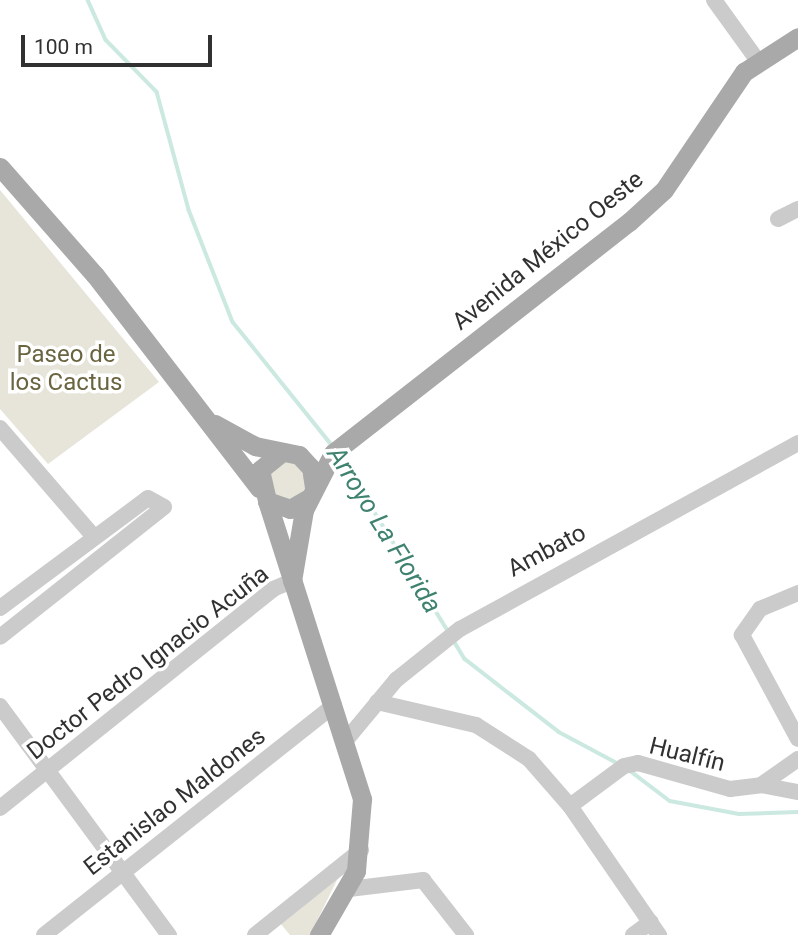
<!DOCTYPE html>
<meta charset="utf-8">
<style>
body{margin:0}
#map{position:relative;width:798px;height:935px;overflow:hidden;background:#fff;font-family:Roboto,sans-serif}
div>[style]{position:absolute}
.green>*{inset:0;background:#e7e5da}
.stream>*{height:3.5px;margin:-1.75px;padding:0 1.75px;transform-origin:1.75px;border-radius:1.75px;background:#cbe9e0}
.minor>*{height:16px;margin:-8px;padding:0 8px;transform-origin:8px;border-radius:8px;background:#cbcbcb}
.major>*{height:19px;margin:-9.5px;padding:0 9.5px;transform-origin:9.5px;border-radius:9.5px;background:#a9a9a9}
span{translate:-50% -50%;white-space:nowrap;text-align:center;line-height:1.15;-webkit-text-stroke:7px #fff;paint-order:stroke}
.street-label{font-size:24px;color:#313131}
.park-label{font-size:24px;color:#6a6440}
.water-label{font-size:26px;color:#3e826f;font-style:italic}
.scale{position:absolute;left:21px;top:35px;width:191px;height:32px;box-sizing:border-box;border:4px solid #313131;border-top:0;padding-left:9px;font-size:21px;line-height:24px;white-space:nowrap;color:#313131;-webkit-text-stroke:5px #fff;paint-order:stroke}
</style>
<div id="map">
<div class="green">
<div style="clip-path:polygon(0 190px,159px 382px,48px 464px,0 409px)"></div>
<div style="clip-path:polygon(278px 461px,297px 462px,308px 486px,294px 501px,273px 497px,268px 471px)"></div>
<div style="clip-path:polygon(338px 878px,310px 935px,290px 935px,280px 923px)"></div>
</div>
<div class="stream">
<div style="left:88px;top:0;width:44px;rotate:65.8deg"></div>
<div style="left:106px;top:40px;width:73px;rotate:45.6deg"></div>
<div style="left:157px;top:92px;width:122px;rotate:74.8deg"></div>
<div style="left:189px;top:210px;width:120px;rotate:68.6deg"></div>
<div style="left:233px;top:322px;width:156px;rotate:51.2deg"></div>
<div style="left:340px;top:456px;width:206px;rotate:58.3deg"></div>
<div style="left:454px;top:641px;width:21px;rotate:59deg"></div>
<div style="left:465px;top:659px;width:119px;rotate:37.8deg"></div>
<div style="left:559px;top:732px;width:68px;rotate:28.1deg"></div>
<div style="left:629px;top:770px;width:51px;rotate:37.1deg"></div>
<div style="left:670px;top:801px;width:70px;rotate:10.7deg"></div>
<div style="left:739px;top:814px;width:59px;rotate:-1.9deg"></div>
</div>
<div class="minor">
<div style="left:714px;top:0;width:75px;rotate:54.2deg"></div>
<div style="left:778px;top:219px;width:22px;rotate:-27deg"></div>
<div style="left:0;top:428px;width:144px;rotate:49.2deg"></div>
<div style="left:798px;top:593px;width:41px;rotate:157.2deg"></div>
<div style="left:760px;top:609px;width:32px;rotate:125deg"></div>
<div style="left:742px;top:635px;width:118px;rotate:61.7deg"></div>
<div style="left:0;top:608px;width:184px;rotate:-36.6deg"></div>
<div style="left:148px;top:498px;width:18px;rotate:29deg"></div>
<div style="left:164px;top:507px;width:209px;rotate:141.6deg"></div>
<div style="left:377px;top:702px;width:102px;rotate:13.1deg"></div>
<div style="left:476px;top:725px;width:63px;rotate:32.7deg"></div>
<div style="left:529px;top:759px;width:62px;rotate:48.9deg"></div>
<div style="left:570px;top:806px;width:157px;rotate:55.4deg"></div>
<div style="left:0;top:706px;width:285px;rotate:53.6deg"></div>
<div style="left:347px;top:739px;width:77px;rotate:-50.3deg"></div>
<div style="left:396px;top:680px;width:82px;rotate:-38.6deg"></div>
<div style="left:460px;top:629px;width:386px;rotate:-28.8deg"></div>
<div style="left:761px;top:785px;width:38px;rotate:11deg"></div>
<div style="left:570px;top:806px;width:67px;rotate:-36.5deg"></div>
<div style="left:624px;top:766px;width:14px;rotate:-12deg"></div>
<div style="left:638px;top:763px;width:96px;rotate:15.8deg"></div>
<div style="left:730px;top:789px;width:31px;rotate:-7deg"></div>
<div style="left:761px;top:785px;width:45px;rotate:-35.1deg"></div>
<div style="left:0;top:808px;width:350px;rotate:-38.7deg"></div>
<div style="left:273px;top:589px;width:21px;rotate:-23deg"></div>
<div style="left:349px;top:889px;width:75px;rotate:-6.9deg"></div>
<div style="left:423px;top:880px;width:70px;rotate:52deg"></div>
<div style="left:44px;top:935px;width:370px;rotate:-38.4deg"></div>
<div style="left:255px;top:935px;width:136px;rotate:-38.7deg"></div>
<div style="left:633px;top:935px;width:22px;rotate:-36deg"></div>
</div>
<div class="major">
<div style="left:0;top:167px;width:144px;rotate:48.7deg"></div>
<div style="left:95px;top:275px;width:269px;rotate:52.4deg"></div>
<div style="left:215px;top:424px;width:46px;rotate:28.8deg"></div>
<div style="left:255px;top:446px;width:45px;rotate:11.6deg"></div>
<div style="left:299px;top:455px;width:18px;rotate:47deg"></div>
<div style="left:311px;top:468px;width:20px;rotate:81deg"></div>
<div style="left:282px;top:452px;width:28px;rotate:141deg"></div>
<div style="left:260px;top:470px;width:32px;rotate:77deg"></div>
<div style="left:267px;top:501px;width:24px;rotate:19deg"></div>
<div style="left:290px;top:509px;width:22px;rotate:-30deg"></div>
<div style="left:267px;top:501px;width:313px;rotate:72.3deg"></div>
<div style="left:362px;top:799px;width:72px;rotate:94.8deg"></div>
<div style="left:356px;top:871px;width:74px;rotate:120deg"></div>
<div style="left:292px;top:581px;width:72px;rotate:-80.4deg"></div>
<div style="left:304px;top:510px;width:64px;rotate:-63deg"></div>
<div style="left:333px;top:453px;width:375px;rotate:-38deg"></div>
<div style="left:629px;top:222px;width:47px;rotate:-42.4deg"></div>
<div style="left:664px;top:190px;width:143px;rotate:-55.9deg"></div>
<div style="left:744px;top:72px;width:64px;rotate:-32.9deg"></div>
</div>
<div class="street-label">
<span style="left:548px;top:251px;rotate:-39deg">Avenida México Oeste</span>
<span style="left:547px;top:551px;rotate:-28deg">Ambato</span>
<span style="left:148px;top:663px;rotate:-38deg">Doctor Pedro Ignacio Acuña</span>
<span style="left:687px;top:755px;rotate:14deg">Hualfín</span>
<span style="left:175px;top:802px;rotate:-38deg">Estanislao Maldones</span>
</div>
<div class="park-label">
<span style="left:66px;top:369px">Paseo de<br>los Cactus</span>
</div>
<div class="water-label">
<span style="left:384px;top:530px;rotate:58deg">Arroyo La Florida</span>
</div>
<div class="scale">100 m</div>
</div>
